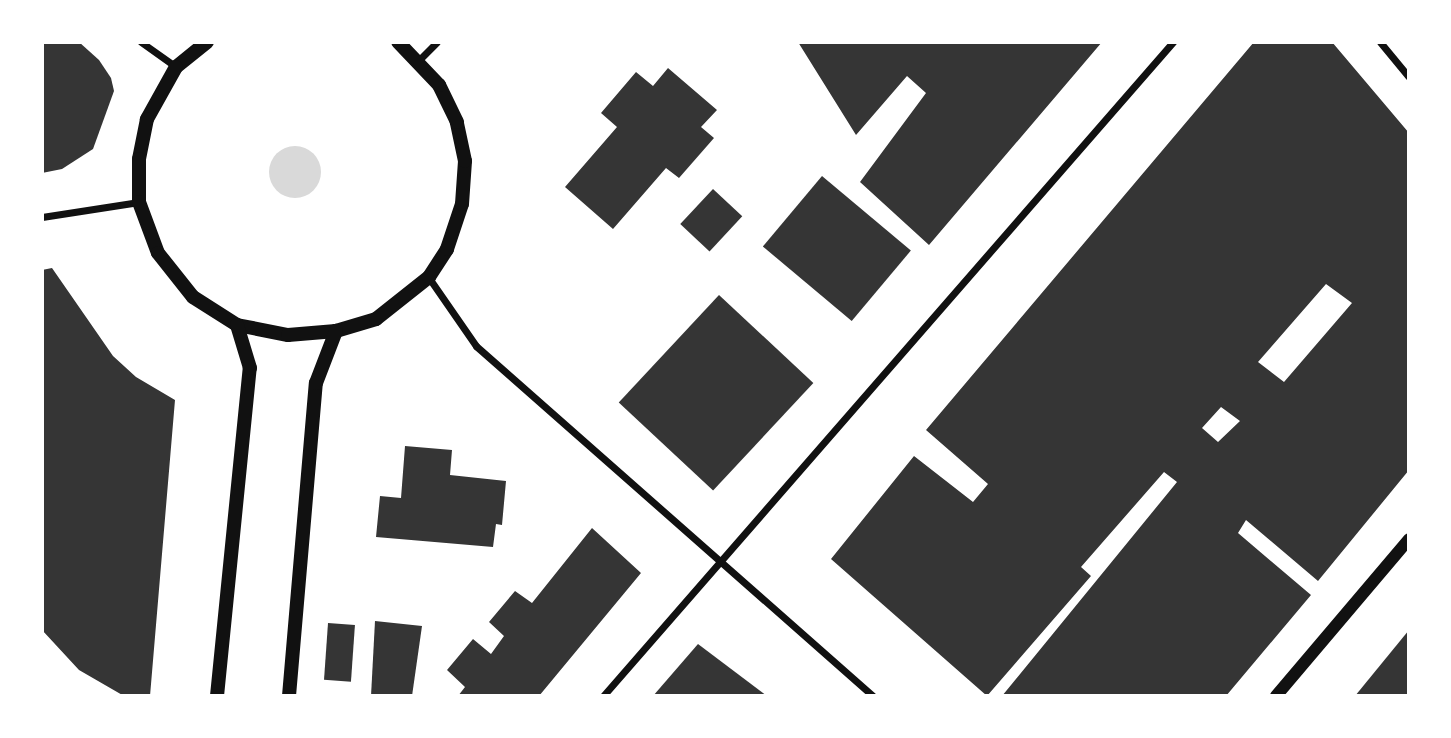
<!DOCTYPE html>
<style>
body{margin:0}
#map{position:relative;width:1451px;height:738px;overflow:hidden;background:#fff;font-family:"Open Sans",sans-serif}
div>[style]{position:absolute}
.water>*{inset:0;background:#d9d9d9}
.round{border-radius:50%}
.building>*{inset:0;background:#353535;transform-origin:0 0}
.minor>*{height:7px;margin:-3.5px;padding:0 3.5px;transform-origin:3.5px;border-radius:3.5px;background:#111}
.tertiary>*{height:12px;margin:-6px;padding:0 6px;transform-origin:6px;border-radius:6px;background:#111}
.secondary>*{height:14px;margin:-7px;padding:0 7px;transform-origin:7px;border-radius:7px;background:#111}
span{translate:-50% -50%;white-space:nowrap;text-align:center;line-height:1.15;-webkit-text-stroke:5px #fff;paint-order:stroke}
.frame{position:absolute;inset:0;border:44px solid #fff;pointer-events:none}
</style>
<div id="map">
<div class="water">
<div class="round" style="left:269px;top:146px;width:52px;height:52px"></div>
</div>
<div class="building">
<div style="clip-path:polygon(42px 42px,79px 42px,99px 60px,111px 78px,114px 91px,93px 149px,62px 169px,42px 173px)"></div>
<div style="clip-path:polygon(798px 42px,1102px 42px,929px 245px,860px 182px,926px 93px,907px 76px,856px 135px)"></div>
<div style="clip-path:polygon(evenodd,1254px 42px,1332px 42px,1409px 133px,1409px 470px,1318px 581px,1246px 520px,1238px 533px,1311px 595px,1226px 696px,1002px 696px,1177px 482px,1164px 472px,1081px 567px,1091px 576px,987px 696px,831px 559px,914px 456px,973px 502px,988px 484px,926px 430px,1254px 42px,1326px 284px,1352px 303px,1284px 382px,1258px 362px,1326px 284px,1254px 42px,1221px 407px,1240px 421px,1218px 442px,1202px 428px,1221px 407px)"></div>
<div style="clip-path:polygon(668px 68px,717px 110px,701px 127px,714px 138px,679px 178px,666px 168px,613px 229px,565px 187px,617px 127px,601px 113px,636px 72px,653px 86px)"></div>
<div style="left:822px;top:176px;width:116px;height:92px;rotate:40deg"></div>
<div style="left:713px;top:189px;width:40px;height:48px;rotate:43deg"></div>
<div style="clip-path:polygon(52px 268px,113px 356px,136px 377px,175px 400px,150px 696px,124px 696px,79px 670px,42px 630px,42px 270px)"></div>
<div style="left:719px;top:295px;width:129px;height:147px;rotate:43deg"></div>
<div style="clip-path:polygon(405px 446px,452px 450px,450px 475px,506px 481px,502px 525px,496px 524px,493px 547px,376px 537px,380px 496px,401px 498px)"></div>
<div style="clip-path:polygon(592px 528px,641px 573px,539px 696px,458px 696px,465px 687px,447px 670px,473px 639px,491px 654px,504px 636px,489px 622px,515px 591px,532px 603px)"></div>
<div style="clip-path:polygon(375px 621px,422px 626px,412px 696px,371px 696px)"></div>
<div style="left:328px;top:623px;width:27px;height:57px;rotate:4deg"></div>
<div style="clip-path:polygon(1409px 630px,1409px 696px,1355px 696px)"></div>
<div style="clip-path:polygon(698px 644px,767px 696px,653px 696px)"></div>
</div>
<div class="minor">
<div style="left:141px;top:42px;width:43px;rotate:35.5deg"></div>
<div style="left:1380px;top:42px;width:45px;rotate:50.4deg"></div>
<div style="left:419px;top:60px;width:25px;rotate:-45deg"></div>
<div style="left:42px;top:217px;width:98px;rotate:-8.8deg"></div>
<div style="left:429px;top:278px;width:83px;rotate:55.3deg"></div>
<div style="left:476px;top:346px;width:529px;rotate:41.4deg"></div>
<div style="left:603px;top:696px;width:868px;rotate:-48.93deg"></div>
</div>
<div class="tertiary">
<div style="left:1276px;top:696px;width:206px;rotate:-49.7deg"></div>
</div>
<div class="secondary">
<div style="left:207px;top:42px;width:40px;rotate:141deg"></div>
<div style="left:176px;top:67px;width:60px;rotate:119.1deg"></div>
<div style="left:147px;top:119px;width:41px;rotate:101.3deg"></div>
<div style="left:139px;top:159px;width:43px;rotate:90deg"></div>
<div style="left:139px;top:202px;width:54px;rotate:69.6deg"></div>
<div style="left:158px;top:253px;width:56px;rotate:51.5deg"></div>
<div style="left:193px;top:297px;width:52px;rotate:32.5deg"></div>
<div style="left:237px;top:325px;width:52px;rotate:11.1deg"></div>
<div style="left:288px;top:335px;width:48px;rotate:-4.8deg"></div>
<div style="left:336px;top:331px;width:42px;rotate:-16.7deg"></div>
<div style="left:376px;top:319px;width:68px;rotate:-38.4deg"></div>
<div style="left:429px;top:277px;width:33px;rotate:-57deg"></div>
<div style="left:447px;top:249px;width:47px;rotate:-71.6deg"></div>
<div style="left:462px;top:204px;width:43px;rotate:-86deg"></div>
<div style="left:465px;top:161px;width:40px;rotate:-102deg"></div>
<div style="left:457px;top:122px;width:41px;rotate:-115.9deg"></div>
<div style="left:439px;top:85px;width:59px;rotate:-133.6deg"></div>
<div style="left:217px;top:696px;width:330px;rotate:-84.3deg"></div>
<div style="left:250px;top:368px;width:45px;rotate:-106.8deg"></div>
<div style="left:289px;top:696px;width:314px;rotate:-85.1deg"></div>
<div style="left:316px;top:383px;width:56px;rotate:-69deg"></div>
</div>
<div class="frame"></div>
</div>
